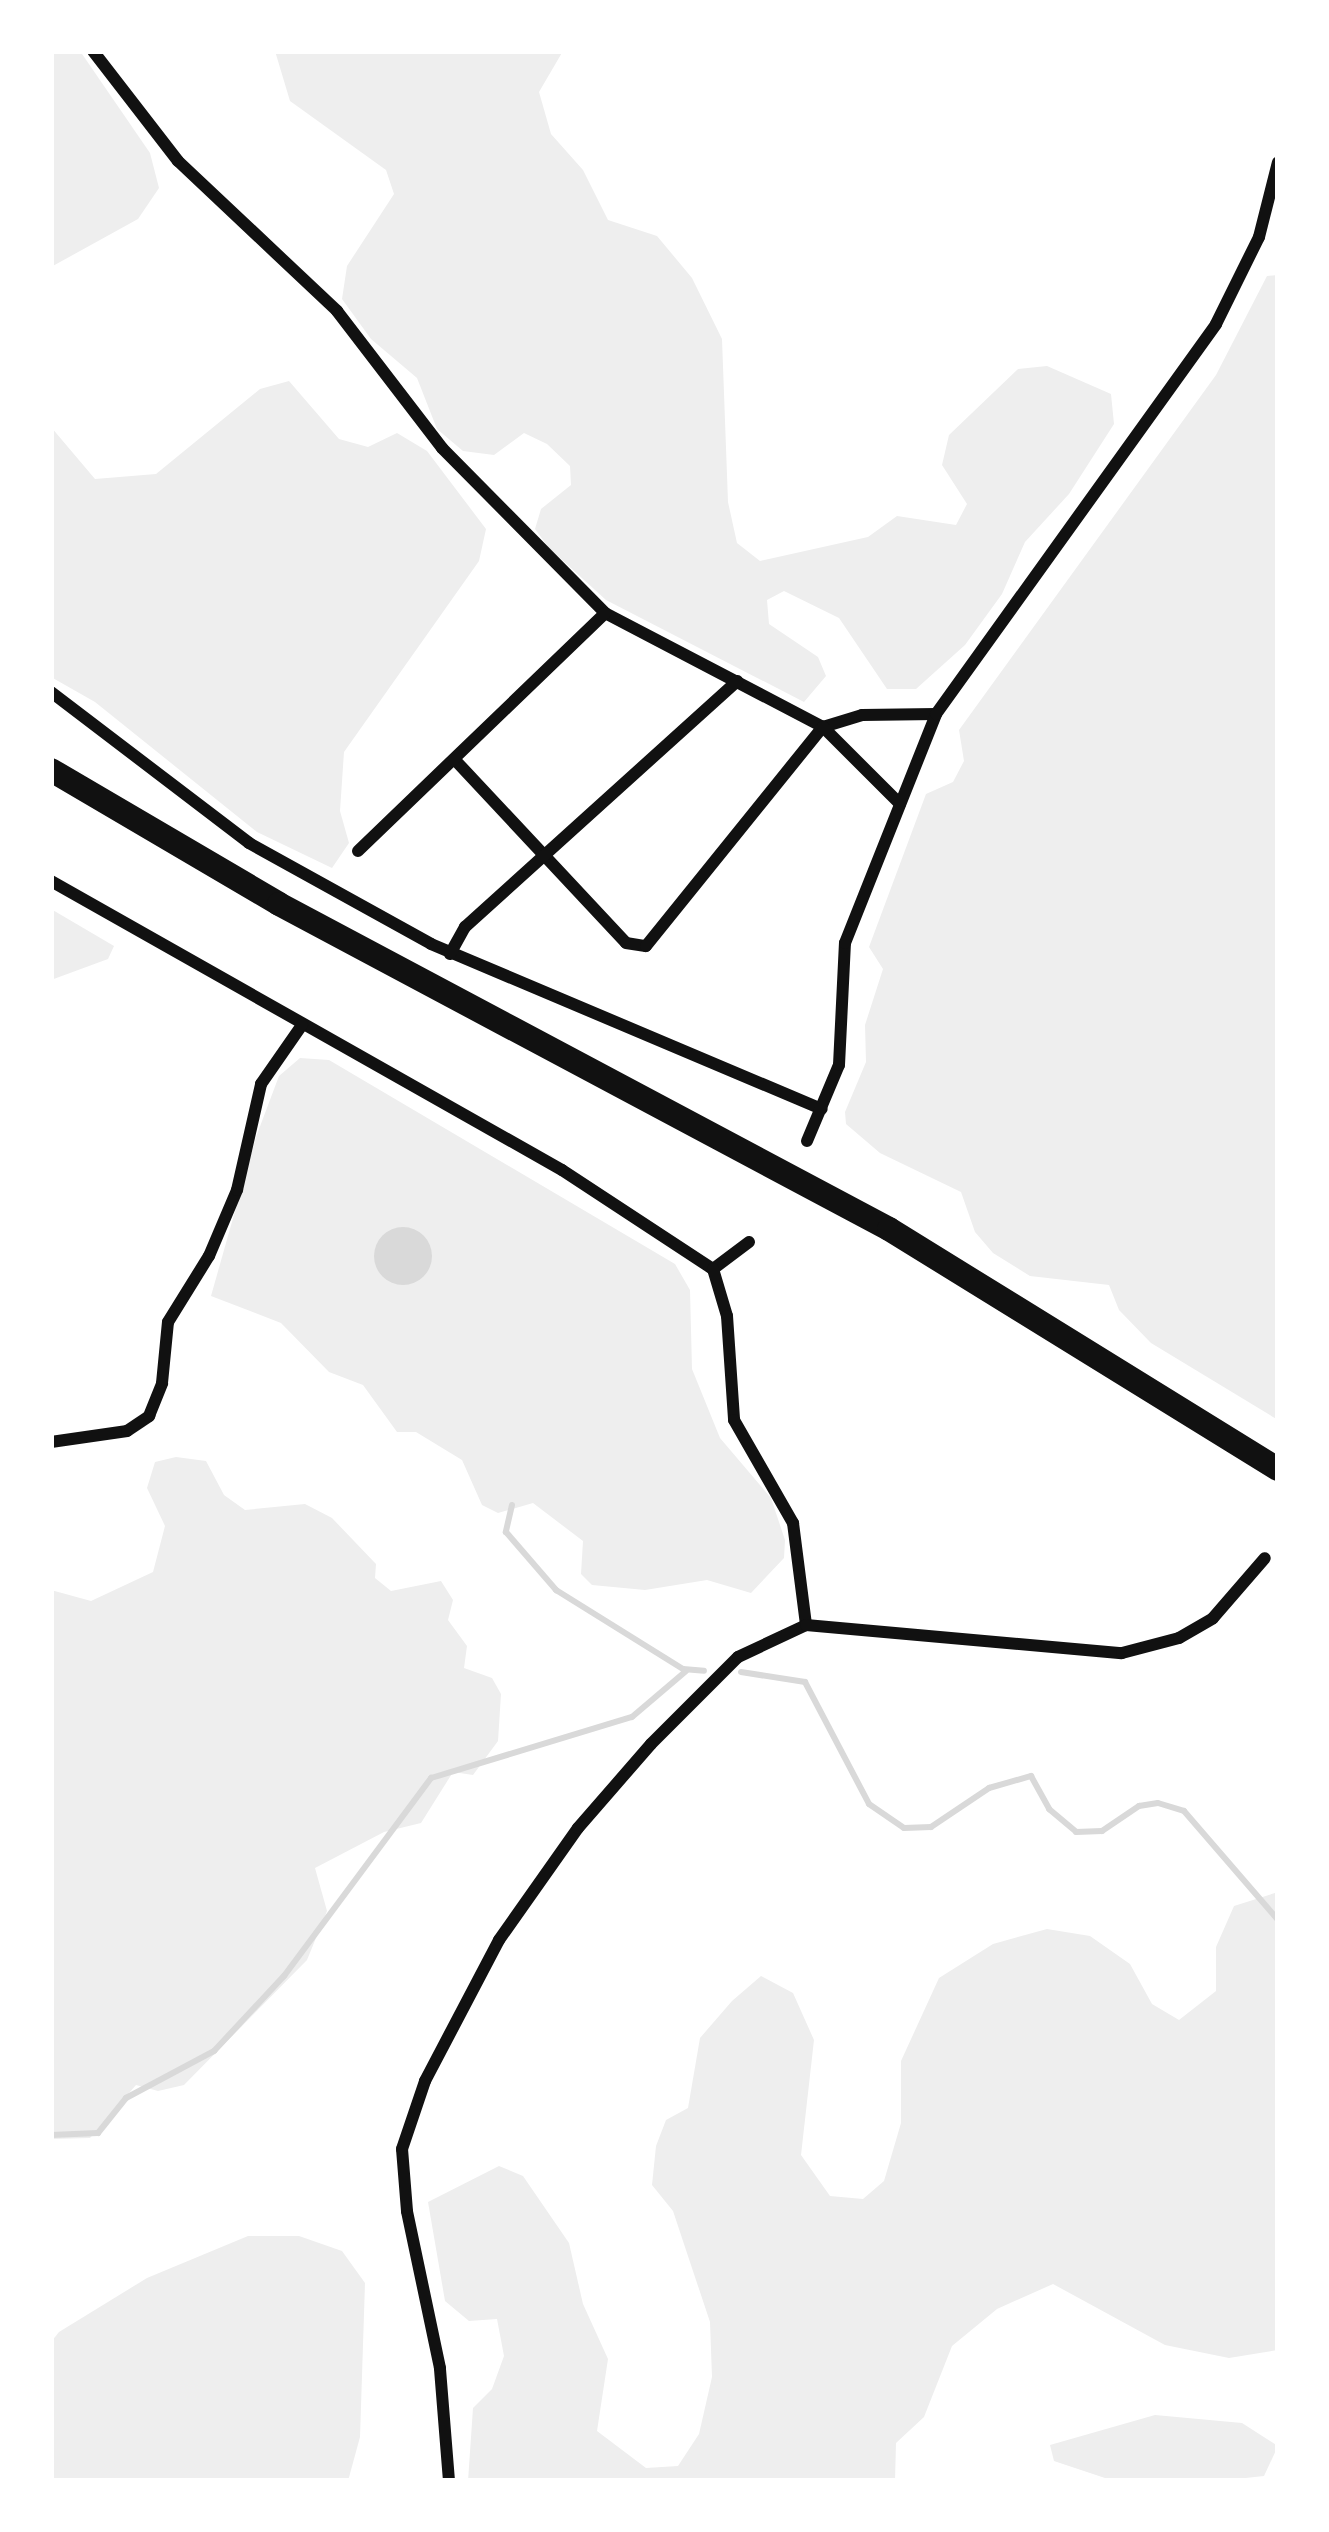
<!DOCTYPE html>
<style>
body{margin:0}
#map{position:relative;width:1329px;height:2532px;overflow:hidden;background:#fff;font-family:Arial,sans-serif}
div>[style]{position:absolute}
.green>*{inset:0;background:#eee}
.water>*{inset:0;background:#d9d9d9}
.round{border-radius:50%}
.stream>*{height:6px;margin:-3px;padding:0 3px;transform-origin:3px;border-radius:3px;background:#d9d9d9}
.minor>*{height:12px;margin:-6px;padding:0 6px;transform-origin:6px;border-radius:6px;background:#111}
.motorway>*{height:24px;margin:-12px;padding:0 12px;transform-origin:12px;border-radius:12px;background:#111}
span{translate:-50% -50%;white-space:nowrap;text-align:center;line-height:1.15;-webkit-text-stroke:9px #fff;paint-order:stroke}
.frame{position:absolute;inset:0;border:54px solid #fff;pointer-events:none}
</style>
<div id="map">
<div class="green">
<div style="clip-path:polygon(51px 51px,80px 51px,150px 153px,159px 188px,138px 219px,51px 267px)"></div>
<div style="clip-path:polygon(275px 51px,563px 51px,539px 92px,551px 134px,583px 170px,608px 220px,657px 236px,692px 278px,722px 339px,728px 502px,737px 543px,760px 561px,868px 537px,897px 516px,956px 525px,967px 504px,942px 465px,949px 435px,1018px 369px,1047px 366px,1111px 394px,1114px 424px,1069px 494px,1025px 542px,1002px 594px,965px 645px,916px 689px,887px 689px,839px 618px,784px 591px,767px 600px,769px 624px,818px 657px,826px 676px,804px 702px,606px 600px,549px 548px,535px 529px,541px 509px,571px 485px,570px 466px,547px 444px,524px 433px,494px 455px,463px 451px,437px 429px,417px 378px,371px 339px,342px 299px,347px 266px,394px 194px,386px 170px,290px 101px)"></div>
<div style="clip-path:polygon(1278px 275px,1278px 1420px,1151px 1343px,1119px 1310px,1109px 1285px,1030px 1276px,993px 1253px,975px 1232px,961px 1192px,880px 1153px,846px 1124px,845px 1112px,866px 1062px,865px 1025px,883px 969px,869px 947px,926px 794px,953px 782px,964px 761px,959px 730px,1216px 375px,1267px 276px)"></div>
<div style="clip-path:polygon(289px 381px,339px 439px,368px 447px,397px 433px,427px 451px,486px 529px,479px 561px,344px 752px,340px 811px,349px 843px,332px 868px,257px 832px,95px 702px,51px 677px,51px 427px,95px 479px,156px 474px,260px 389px)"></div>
<div style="clip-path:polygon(51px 909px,114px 946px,108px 959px,51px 980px)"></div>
<div style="clip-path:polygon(300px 1058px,329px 1060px,675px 1264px,690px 1290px,692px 1369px,720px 1438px,771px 1498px,785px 1540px,784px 1558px,751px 1593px,707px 1580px,645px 1590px,592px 1585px,581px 1574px,583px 1541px,533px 1503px,498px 1513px,482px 1505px,462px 1460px,416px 1432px,397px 1432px,363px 1385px,329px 1372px,281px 1323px,211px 1296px,256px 1137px,279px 1076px)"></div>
<div style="clip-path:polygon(176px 1457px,206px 1461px,224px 1495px,245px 1510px,305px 1504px,332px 1518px,376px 1564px,375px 1578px,391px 1591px,441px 1581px,453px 1600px,448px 1620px,467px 1646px,464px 1668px,492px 1678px,501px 1694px,498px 1741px,473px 1775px,453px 1772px,421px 1823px,384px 1832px,315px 1868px,327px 1911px,307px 1960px,184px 2085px,158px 2091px,136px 2085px,90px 2138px,51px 2139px,51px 1590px,91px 1601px,153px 1572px,165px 1526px,147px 1488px,155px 1462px)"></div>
<div style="clip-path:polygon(1278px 1892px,1278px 2350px,1229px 2358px,1165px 2345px,1053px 2284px,997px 2309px,952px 2346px,924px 2417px,896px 2443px,895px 2481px,468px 2481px,473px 2408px,492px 2389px,504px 2356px,497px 2319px,469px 2321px,445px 2301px,428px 2202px,499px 2166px,523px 2176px,569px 2243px,583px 2304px,608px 2359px,597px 2431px,646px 2468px,678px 2466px,699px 2434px,712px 2377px,710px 2322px,673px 2211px,652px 2185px,656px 2146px,666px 2120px,688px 2108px,700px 2038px,732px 2001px,761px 1976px,793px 1993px,814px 2040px,801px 2155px,830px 2196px,863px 2199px,884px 2181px,901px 2123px,901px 2061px,939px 1978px,993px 1944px,1047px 1929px,1090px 1936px,1130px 1964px,1152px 2004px,1179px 2020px,1216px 1991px,1216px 1947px,1234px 1906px)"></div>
<div style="clip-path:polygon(248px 2236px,299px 2236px,342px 2251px,365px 2283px,360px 2437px,348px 2481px,51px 2481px,51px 2342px,59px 2332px,147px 2278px)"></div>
<div style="clip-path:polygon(1155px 2415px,1242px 2423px,1278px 2446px,1264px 2476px,1218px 2481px,1114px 2481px,1054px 2461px,1050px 2445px)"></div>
</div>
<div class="water">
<div class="round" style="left:374px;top:1227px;width:58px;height:58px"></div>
</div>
<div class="stream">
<div style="left:512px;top:1505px;width:28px;rotate:103deg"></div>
<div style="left:506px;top:1532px;width:77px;rotate:49.2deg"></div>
<div style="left:556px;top:1590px;width:150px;rotate:31.9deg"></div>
<div style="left:683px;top:1669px;width:21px;rotate:5deg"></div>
<div style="left:741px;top:1672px;width:65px;rotate:8.9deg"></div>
<div style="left:805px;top:1682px;width:138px;rotate:62.3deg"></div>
<div style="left:869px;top:1804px;width:42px;rotate:34.4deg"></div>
<div style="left:904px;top:1828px;width:27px;rotate:-2deg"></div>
<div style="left:931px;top:1827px;width:70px;rotate:-33.9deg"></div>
<div style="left:989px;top:1788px;width:44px;rotate:-15.9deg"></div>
<div style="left:1031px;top:1776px;width:38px;rotate:61deg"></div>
<div style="left:1049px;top:1809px;width:35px;rotate:40deg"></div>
<div style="left:1076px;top:1832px;width:26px;rotate:-2deg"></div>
<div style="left:1102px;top:1831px;width:45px;rotate:-34deg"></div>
<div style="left:1139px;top:1806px;width:19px;rotate:-9deg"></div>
<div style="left:1158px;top:1803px;width:27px;rotate:17deg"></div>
<div style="left:1184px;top:1811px;width:144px;rotate:49.2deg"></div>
<div style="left:51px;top:2135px;width:47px;rotate:-2.4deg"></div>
<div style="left:98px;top:2133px;width:45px;rotate:-51.3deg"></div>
<div style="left:126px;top:2098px;width:100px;rotate:-28.1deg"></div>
<div style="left:214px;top:2051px;width:103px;rotate:-47deg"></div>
<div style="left:284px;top:1976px;width:247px;rotate:-53.4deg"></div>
<div style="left:431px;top:1778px;width:210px;rotate:-16.9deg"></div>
<div style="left:632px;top:1717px;width:71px;rotate:-40.4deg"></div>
</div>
<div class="minor">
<div style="left:93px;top:51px;width:139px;rotate:52.3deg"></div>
<div style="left:178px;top:161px;width:219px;rotate:43.3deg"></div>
<div style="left:337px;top:311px;width:173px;rotate:52.5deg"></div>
<div style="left:442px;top:448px;width:232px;rotate:45.3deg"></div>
<div style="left:605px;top:613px;width:246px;rotate:27.6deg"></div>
<div style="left:823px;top:727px;width:41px;rotate:-17.1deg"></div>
<div style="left:862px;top:715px;width:74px;rotate:-0.8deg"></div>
<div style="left:51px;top:692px;width:249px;rotate:37.3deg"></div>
<div style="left:249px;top:843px;width:208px;rotate:29deg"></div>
<div style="left:431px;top:944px;width:424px;rotate:22.9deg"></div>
<div style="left:455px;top:760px;width:250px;rotate:46.9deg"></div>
<div style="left:626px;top:943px;width:20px;rotate:9deg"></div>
<div style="left:646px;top:946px;width:282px;rotate:-51.1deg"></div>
<div style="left:823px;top:727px;width:109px;rotate:45deg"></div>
<div style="left:358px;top:851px;width:343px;rotate:-43.9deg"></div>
<div style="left:51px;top:881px;width:587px;rotate:29.49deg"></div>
<div style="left:562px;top:1170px;width:181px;rotate:33.3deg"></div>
<div style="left:450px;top:954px;width:31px;rotate:-61deg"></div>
<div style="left:465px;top:927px;width:367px;rotate:-42.1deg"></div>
<div style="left:807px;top:1141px;width:82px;rotate:-67.2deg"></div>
<div style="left:839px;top:1065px;width:122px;rotate:-87.2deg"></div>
<div style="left:845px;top:943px;width:246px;rotate:-68.3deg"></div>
<div style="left:936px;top:714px;width:480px;rotate:-54.3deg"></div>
<div style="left:1216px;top:324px;width:97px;rotate:-63.7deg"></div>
<div style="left:1259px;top:237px;width:77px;rotate:-75.8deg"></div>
<div style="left:749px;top:1242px;width:45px;rotate:143.1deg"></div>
<div style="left:713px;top:1269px;width:49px;rotate:73.4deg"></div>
<div style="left:727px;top:1316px;width:104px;rotate:86.1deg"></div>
<div style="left:734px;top:1420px;width:119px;rotate:60.2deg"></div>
<div style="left:793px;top:1523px;width:103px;rotate:82.7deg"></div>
<div style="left:51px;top:1442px;width:77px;rotate:-8.2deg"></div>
<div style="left:127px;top:1431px;width:27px;rotate:-34deg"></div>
<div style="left:149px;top:1416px;width:35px;rotate:-68deg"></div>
<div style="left:162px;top:1383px;width:61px;rotate:-84.4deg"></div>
<div style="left:168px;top:1322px;width:78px;rotate:-58.2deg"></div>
<div style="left:209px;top:1256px;width:72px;rotate:-67deg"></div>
<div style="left:237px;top:1190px;width:109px;rotate:-77.2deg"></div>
<div style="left:261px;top:1084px;width:72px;rotate:-55.2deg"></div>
<div style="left:449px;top:2481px;width:113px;rotate:-94.6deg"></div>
<div style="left:440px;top:2368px;width:160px;rotate:-101.9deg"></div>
<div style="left:407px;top:2211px;width:62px;rotate:-94.6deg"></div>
<div style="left:402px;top:2149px;width:72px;rotate:-71.3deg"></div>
<div style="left:425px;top:2081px;width:159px;rotate:-62.3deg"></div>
<div style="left:499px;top:1940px;width:137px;rotate:-54.8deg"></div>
<div style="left:578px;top:1828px;width:111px;rotate:-49deg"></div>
<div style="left:651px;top:1744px;width:123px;rotate:-45deg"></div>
<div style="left:738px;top:1657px;width:75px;rotate:-25.2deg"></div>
<div style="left:806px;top:1625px;width:317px;rotate:5.1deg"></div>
<div style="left:1122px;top:1653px;width:59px;rotate:-14.7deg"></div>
<div style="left:1179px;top:1638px;width:39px;rotate:-30deg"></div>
<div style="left:1213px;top:1618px;width:79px;rotate:-49.1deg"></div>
</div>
<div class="motorway">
<div style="left:51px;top:770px;width:264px;rotate:30.4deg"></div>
<div style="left:279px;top:904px;width:691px;rotate:28.05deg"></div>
<div style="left:889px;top:1229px;width:457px;rotate:31.7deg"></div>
</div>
<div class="frame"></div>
</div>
